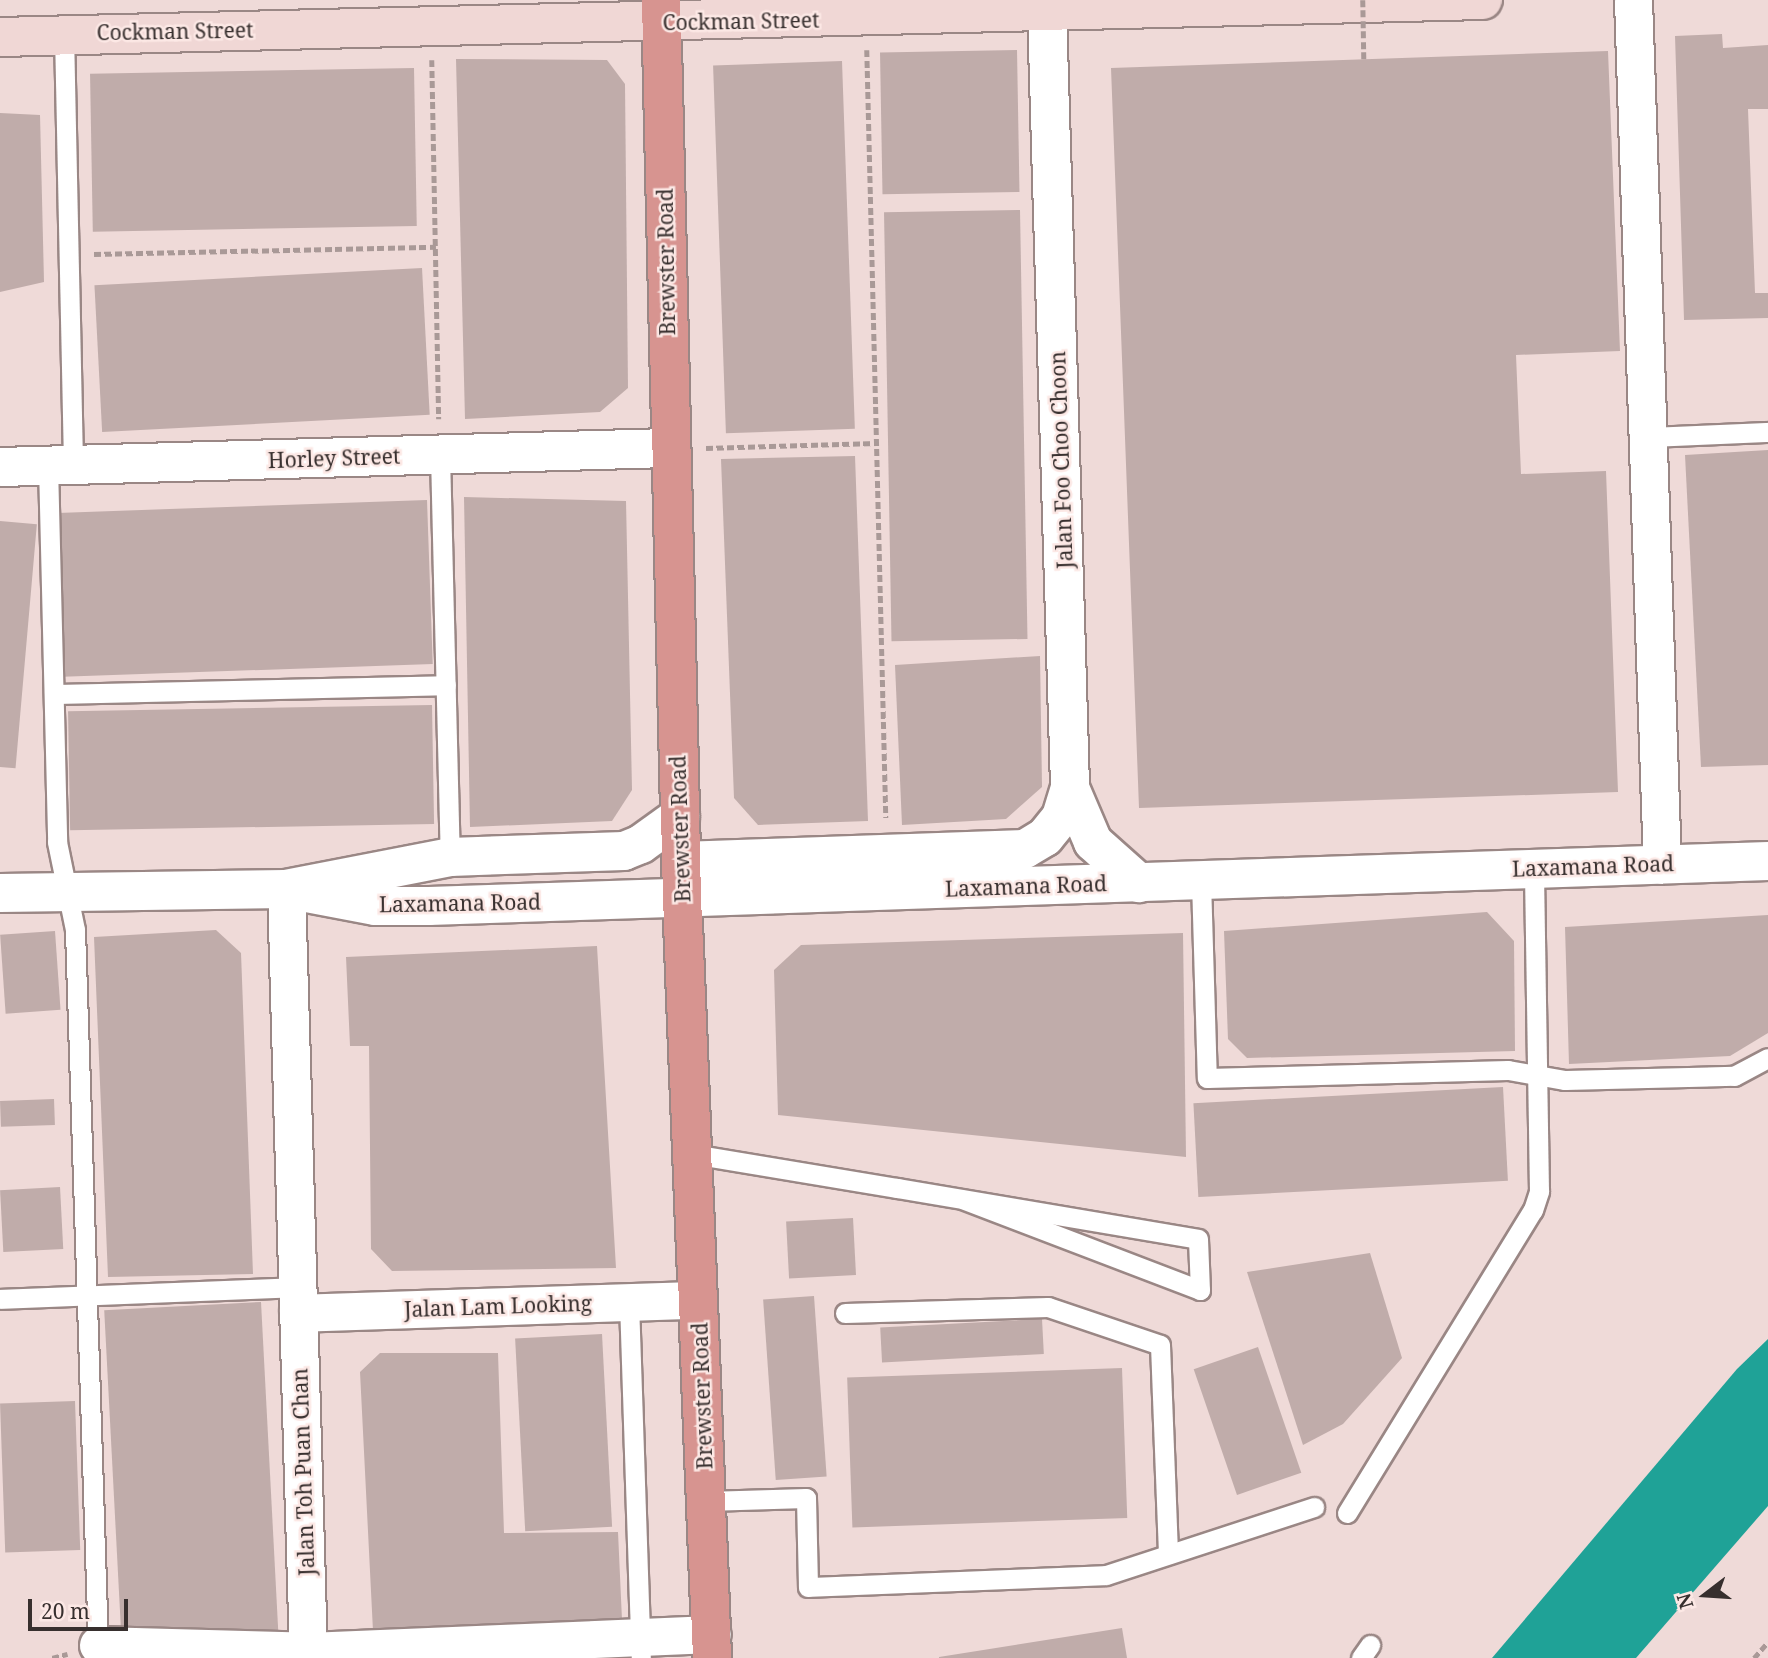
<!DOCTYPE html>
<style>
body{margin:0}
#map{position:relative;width:1768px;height:1658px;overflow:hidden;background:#efdad8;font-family:"Noto Serif",serif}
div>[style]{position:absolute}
.water>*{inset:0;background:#1fa297}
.building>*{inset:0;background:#c0acaa;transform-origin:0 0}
.path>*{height:4.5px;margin-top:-2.25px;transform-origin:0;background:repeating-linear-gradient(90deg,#a99997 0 7px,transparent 0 10.5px)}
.roads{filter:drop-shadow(2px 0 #9a8785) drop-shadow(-2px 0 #9a8785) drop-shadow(0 2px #9a8785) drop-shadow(0 -2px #9a8785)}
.service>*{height:19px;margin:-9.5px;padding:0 9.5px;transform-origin:9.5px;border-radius:9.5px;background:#fff}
.minor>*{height:37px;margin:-18.5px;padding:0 18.5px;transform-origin:18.5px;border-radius:18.5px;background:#fff}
.tertiary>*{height:38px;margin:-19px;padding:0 19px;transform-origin:19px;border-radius:19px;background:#fff}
.secondary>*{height:38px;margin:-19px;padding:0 19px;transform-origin:19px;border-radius:19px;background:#f0d7d5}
.trunk>*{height:38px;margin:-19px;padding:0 19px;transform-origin:19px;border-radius:19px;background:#d79490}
.path-bridge>*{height:4.5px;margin-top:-2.25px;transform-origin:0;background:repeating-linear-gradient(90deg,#a99997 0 7px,transparent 0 10.5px)}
span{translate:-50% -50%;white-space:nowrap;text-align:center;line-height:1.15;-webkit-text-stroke:5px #fce8e5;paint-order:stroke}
.street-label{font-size:21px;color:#372f2e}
.north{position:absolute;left:1670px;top:1560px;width:70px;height:70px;-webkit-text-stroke:5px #fce8e5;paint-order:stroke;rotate:253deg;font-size:19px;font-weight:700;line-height:28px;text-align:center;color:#372f2e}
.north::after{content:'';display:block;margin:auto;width:24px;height:32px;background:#372f2e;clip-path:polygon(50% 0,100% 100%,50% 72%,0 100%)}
.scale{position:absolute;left:28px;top:1599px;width:100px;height:32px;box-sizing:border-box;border:4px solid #372f2e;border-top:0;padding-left:9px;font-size:21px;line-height:24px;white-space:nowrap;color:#372f2e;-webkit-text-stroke:5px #fce8e5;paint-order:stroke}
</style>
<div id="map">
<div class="water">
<div style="clip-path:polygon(1768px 1339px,1768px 1506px,1636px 1658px,1492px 1658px,1737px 1369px)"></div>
</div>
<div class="building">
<div style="clip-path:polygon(1722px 34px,1723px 48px,1768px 45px,1768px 109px,1748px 109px,1755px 293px,1768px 293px,1768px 318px,1684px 320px,1675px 36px)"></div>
<div style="left:1017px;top:50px;width:142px;height:137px;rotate:89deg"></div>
<div style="clip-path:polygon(1608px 51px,1620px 351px,1516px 355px,1521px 474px,1606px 471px,1618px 792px,1139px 808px,1111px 68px)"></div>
<div style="clip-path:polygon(456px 59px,607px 60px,625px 84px,628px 388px,600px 412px,465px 419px)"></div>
<div style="left:842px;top:61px;width:368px;height:129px;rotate:88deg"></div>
<div style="left:414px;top:68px;width:158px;height:324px;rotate:89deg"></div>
<div style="clip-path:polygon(0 113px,40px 115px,44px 282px,0 292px)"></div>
<div style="left:1020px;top:210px;width:429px;height:136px;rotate:89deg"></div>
<div style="left:422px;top:268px;width:147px;height:328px;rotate:87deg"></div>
<div style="clip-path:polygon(1768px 450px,1768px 765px,1701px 767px,1685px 455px)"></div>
<div style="clip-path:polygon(855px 456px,868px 821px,758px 825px,734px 798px,721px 459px)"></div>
<div style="clip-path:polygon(464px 497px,626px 501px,632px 790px,612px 821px,470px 827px)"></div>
<div style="left:427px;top:500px;width:164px;height:370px;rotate:88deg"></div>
<div style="left:0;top:521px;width:37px;height:245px;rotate:5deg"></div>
<div style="clip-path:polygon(1040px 656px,1042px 787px,1006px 819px,902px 825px,895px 665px)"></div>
<div style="left:432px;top:705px;width:119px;height:364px;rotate:89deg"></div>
<div style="clip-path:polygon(1487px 912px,1514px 941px,1515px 1051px,1247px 1058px,1228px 1039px,1224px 931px)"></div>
<div style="clip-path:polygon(1768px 915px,1768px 1033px,1730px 1056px,1569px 1064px,1565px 927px)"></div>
<div style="clip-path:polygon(216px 930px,241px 953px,253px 1274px,108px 1277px,94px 937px)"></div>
<div style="left:55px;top:931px;width:79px;height:55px;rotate:86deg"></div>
<div style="clip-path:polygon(1183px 933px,1186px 1157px,778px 1115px,774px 970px,801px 945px)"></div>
<div style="clip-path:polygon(597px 946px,616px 1268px,392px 1271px,371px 1249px,369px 1046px,350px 1046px,346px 957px)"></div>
<div style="left:1503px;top:1087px;width:94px;height:310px;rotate:87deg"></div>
<div style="left:54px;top:1099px;width:26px;height:54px;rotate:88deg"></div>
<div style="left:60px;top:1187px;width:62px;height:60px;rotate:87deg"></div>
<div style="left:853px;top:1218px;width:57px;height:67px;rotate:87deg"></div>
<div style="clip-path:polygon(1370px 1253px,1402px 1358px,1343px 1424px,1303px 1445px,1247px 1272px)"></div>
<div style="left:814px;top:1296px;width:181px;height:51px;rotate:86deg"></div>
<div style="left:261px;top:1302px;width:330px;height:157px;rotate:87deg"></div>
<div style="left:1042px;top:1319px;width:35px;height:162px;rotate:87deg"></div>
<div style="left:602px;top:1334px;width:193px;height:87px;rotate:87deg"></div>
<div style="left:1258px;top:1347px;width:133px;height:68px;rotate:71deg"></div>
<div style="clip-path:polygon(380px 1353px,498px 1353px,504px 1533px,618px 1532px,622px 1620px,373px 1631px,360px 1372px)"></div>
<div style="left:1122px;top:1368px;width:150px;height:275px;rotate:88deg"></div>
<div style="left:75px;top:1401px;width:149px;height:75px;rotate:88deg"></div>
<div style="clip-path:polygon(1122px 1628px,1127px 1658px,939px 1658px,939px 1657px)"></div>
</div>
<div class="path">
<div style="left:867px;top:50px;width:768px;rotate:88.58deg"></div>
<div style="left:432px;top:60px;width:359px;rotate:88.9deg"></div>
<div style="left:94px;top:254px;width:342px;rotate:-1.2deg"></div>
<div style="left:706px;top:448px;width:171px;rotate:-1.7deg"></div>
<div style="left:52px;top:1658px;width:16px;rotate:-15deg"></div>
<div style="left:1754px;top:1658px;width:21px;rotate:-49deg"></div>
</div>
<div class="roads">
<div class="service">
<div style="left:64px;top:33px;width:432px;rotate:88.8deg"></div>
<div style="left:1648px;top:437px;width:120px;rotate:-2.4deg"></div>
<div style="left:440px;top:455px;width:402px;rotate:88.6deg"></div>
<div style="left:48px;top:465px;width:377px;rotate:88.6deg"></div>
<div style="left:57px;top:842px;width:90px;rotate:78.4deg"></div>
<div style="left:75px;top:930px;width:715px;rotate:88.16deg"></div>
<div style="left:54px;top:694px;width:392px;rotate:-1.3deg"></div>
<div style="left:1201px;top:881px;width:197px;rotate:88.3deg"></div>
<div style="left:1207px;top:1078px;width:301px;rotate:-1.5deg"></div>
<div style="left:1508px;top:1070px;width:58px;rotate:10deg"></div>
<div style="left:1565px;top:1080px;width:169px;rotate:-1.4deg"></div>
<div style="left:1734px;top:1076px;width:38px;rotate:-28deg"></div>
<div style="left:692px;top:1154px;width:208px;rotate:9.4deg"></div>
<div style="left:897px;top:1188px;width:305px;rotate:9.6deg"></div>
<div style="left:1198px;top:1239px;width:51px;rotate:87.8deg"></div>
<div style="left:1200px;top:1290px;width:253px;rotate:-159.1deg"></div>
<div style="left:0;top:1299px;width:297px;rotate:-2.3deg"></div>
<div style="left:629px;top:1302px;width:356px;rotate:88.1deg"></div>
<div style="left:845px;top:1313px;width:203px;rotate:-1.7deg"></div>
<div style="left:1048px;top:1307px;width:118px;rotate:18.7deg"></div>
<div style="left:1160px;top:1345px;width:209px;rotate:87.8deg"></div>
<div style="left:706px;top:1501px;width:100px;rotate:-1.7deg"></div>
<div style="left:806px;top:1498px;width:89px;rotate:88.7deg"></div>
<div style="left:808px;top:1587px;width:298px;rotate:-2.3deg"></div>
<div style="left:1106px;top:1575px;width:219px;rotate:-18.1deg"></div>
<div style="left:1347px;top:1513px;width:356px;rotate:-58.5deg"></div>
<div style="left:1533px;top:1210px;width:20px;rotate:-72deg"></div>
<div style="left:1539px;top:1191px;width:323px;rotate:-90.9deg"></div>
<div style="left:1361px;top:1658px;width:16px;rotate:-55deg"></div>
</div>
<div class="minor">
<div style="left:1633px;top:0;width:865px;rotate:88.08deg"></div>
<div style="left:286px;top:889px;width:762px;rotate:88.35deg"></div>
<div style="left:298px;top:1313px;width:400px;rotate:-1.9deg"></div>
<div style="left:98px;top:1645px;width:210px;rotate:1.6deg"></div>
<div style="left:308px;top:1651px;width:404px;rotate:-2.4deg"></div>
</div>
<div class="tertiary">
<div style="left:1047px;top:11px;width:777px;rotate:88.3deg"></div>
<div style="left:1070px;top:788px;width:59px;rotate:66.9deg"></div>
<div style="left:1093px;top:842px;width:62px;rotate:41.7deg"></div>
<div style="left:0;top:467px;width:669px;rotate:-1.63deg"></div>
<div style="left:681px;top:861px;width:344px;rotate:-2deg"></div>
<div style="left:1025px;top:849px;width:23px;rotate:-31deg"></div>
<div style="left:1045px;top:837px;width:26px;rotate:-51deg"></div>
<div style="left:1061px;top:817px;width:30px;rotate:-73deg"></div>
<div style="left:286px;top:889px;width:91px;rotate:10.8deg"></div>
<div style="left:375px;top:906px;width:54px"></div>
<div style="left:429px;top:906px;width:1340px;rotate:-1.92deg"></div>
<div style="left:0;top:893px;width:286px;rotate:-0.8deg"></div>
<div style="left:286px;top:889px;width:167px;rotate:-11deg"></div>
<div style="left:450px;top:857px;width:174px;rotate:-2deg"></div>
<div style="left:624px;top:851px;width:18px;rotate:-22deg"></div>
<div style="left:641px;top:844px;width:48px;rotate:-35.7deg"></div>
</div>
<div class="secondary">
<div style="left:0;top:37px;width:1483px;rotate:-1.43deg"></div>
</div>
<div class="trunk">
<div style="left:661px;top:0;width:897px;rotate:88.66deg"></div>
<div style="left:682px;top:897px;width:762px;rotate:87.74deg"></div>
</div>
</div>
<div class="path-bridge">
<div style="left:1363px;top:0;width:59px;rotate:89deg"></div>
</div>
<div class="street-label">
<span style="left:741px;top:21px;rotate:-1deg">Cockman Street</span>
<span style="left:175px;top:31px;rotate:-1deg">Cockman Street</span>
<span style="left:666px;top:262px;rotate:-91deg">Brewster Road</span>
<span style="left:334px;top:458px;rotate:-2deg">Horley Street</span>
<span style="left:1061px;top:460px;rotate:-92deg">Jalan Foo Choo Choon</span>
<span style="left:680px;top:829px;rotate:-92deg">Brewster Road</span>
<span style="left:1593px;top:866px;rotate:-2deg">Laxamana Road</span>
<span style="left:1026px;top:886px;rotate:-2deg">Laxamana Road</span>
<span style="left:460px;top:903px;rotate:-1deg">Laxamana Road</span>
<span style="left:498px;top:1306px;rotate:-2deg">Jalan Lam Looking</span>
<span style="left:702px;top:1396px;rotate:-92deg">Brewster Road</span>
<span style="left:303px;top:1472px;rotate:-92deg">Jalan Toh Puan Chan</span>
</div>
<div class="north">N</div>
<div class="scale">20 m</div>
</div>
